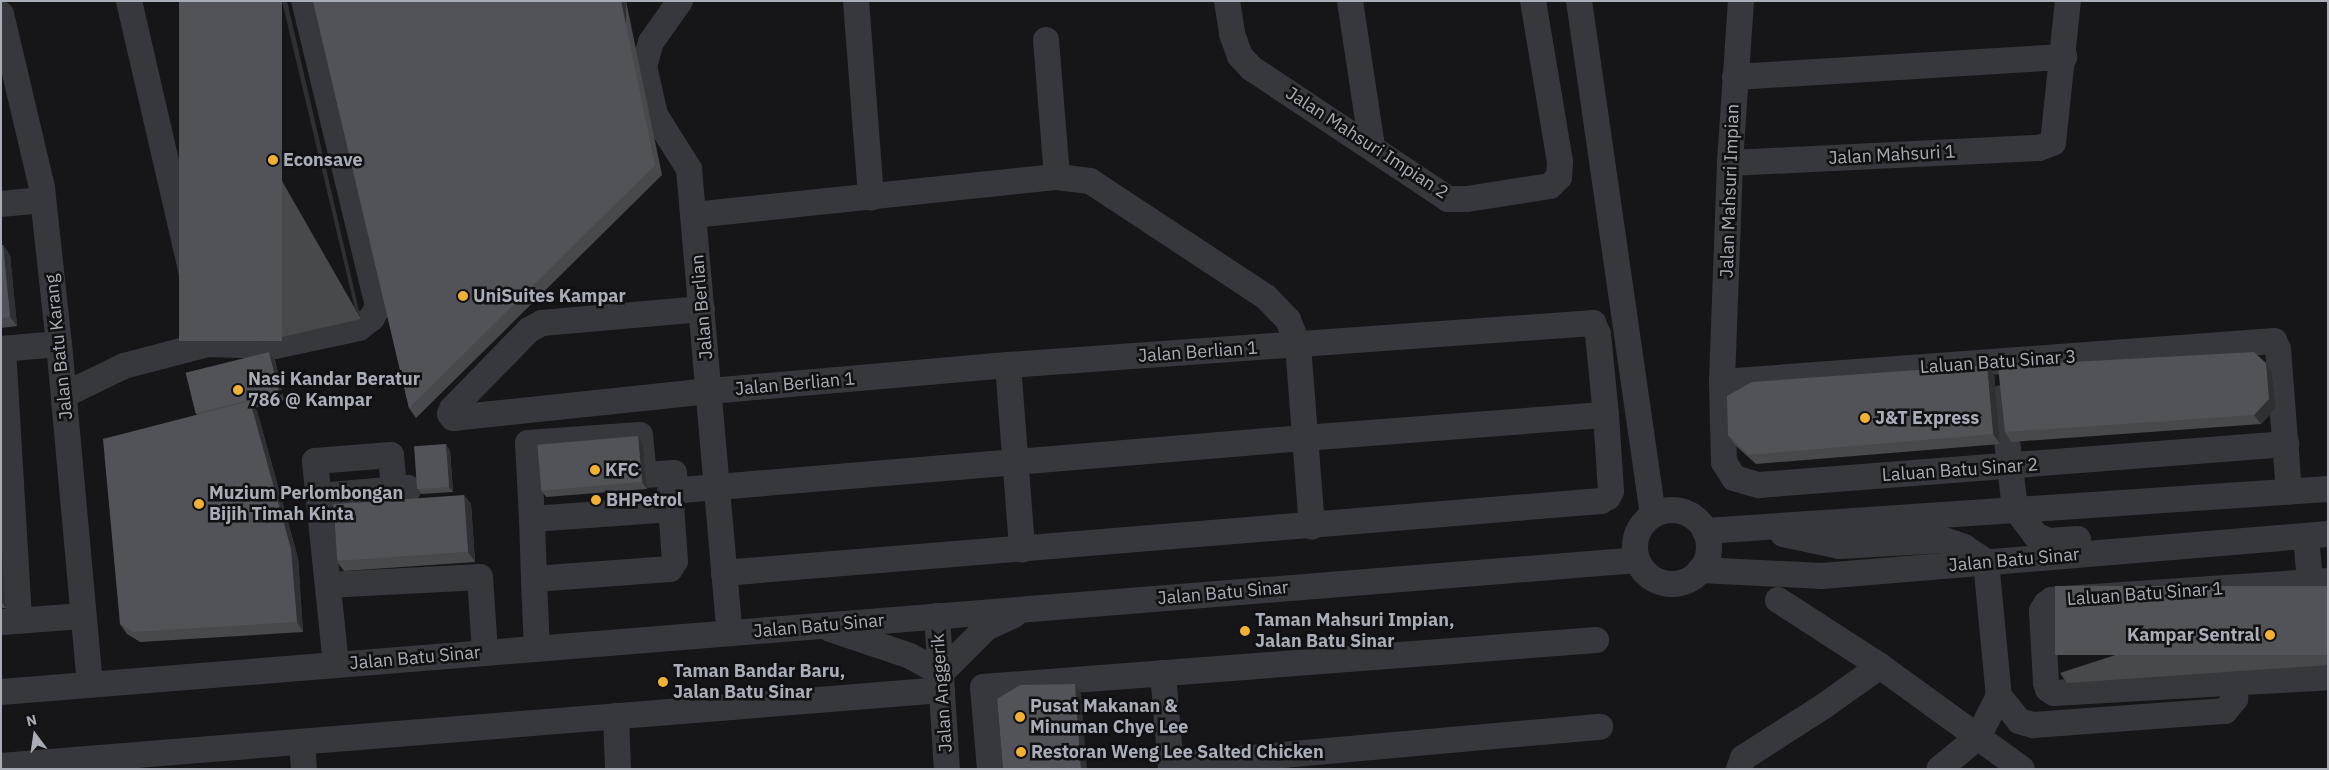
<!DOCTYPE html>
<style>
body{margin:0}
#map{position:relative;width:2329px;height:770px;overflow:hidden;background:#161618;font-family:"IBM Plex Sans",sans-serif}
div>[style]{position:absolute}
.minor>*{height:26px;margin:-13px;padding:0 13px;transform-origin:13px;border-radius:13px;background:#37383d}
.minor>.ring{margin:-13px;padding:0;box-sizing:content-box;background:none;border:26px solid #37383d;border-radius:50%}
.wall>*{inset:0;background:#47494d}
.shaded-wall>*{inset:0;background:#2f3033;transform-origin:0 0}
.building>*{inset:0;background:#525359;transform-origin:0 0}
.dots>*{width:14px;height:14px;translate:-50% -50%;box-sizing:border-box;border:2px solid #111113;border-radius:50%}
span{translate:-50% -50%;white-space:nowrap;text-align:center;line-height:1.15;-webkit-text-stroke:5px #111113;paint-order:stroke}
.street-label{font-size:18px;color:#a8adb8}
.poi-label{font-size:18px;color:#a8adb8;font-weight:700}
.left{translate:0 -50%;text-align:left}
.right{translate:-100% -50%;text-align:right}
.frame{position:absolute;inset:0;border:2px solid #a8adb8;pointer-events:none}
.north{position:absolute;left:10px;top:710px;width:50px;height:50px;-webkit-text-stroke:4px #111113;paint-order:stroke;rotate:346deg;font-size:14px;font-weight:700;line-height:20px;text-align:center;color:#a8adb8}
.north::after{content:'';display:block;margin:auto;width:18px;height:22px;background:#a8adb8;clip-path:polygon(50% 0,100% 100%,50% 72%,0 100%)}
</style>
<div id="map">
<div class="minor">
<div style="left:129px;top:1px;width:352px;rotate:77deg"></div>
<div style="left:680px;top:1px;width:50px;rotate:125.3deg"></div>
<div style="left:651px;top:42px;width:25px;rotate:106deg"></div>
<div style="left:644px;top:66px;width:50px;rotate:77.3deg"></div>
<div style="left:655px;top:115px;width:64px;rotate:57.8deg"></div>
<div style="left:689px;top:169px;width:466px;rotate:85deg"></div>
<div style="left:856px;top:1px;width:197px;rotate:85.6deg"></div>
<div style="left:1227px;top:1px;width:33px;rotate:81deg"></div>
<div style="left:1232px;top:34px;width:23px;rotate:70deg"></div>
<div style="left:1240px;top:56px;width:16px;rotate:47deg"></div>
<div style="left:1251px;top:68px;width:237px;rotate:33.6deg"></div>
<div style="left:1448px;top:199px;width:19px"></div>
<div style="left:1467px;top:199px;width:84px;rotate:-8.9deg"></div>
<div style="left:1550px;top:186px;width:13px;rotate:-45deg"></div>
<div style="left:1559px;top:177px;width:15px;rotate:-86deg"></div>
<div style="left:1560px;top:162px;width:163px;rotate:-99.5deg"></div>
<div style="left:1350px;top:1px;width:148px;rotate:81.4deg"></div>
<div style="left:1579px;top:1px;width:519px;rotate:81.81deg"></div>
<div style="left:1741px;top:1px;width:162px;rotate:93.9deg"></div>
<div style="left:1730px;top:163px;width:219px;rotate:92.1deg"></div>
<div style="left:1722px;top:382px;width:80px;rotate:88.6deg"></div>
<div style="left:1724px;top:462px;width:19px;rotate:58deg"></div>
<div style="left:1734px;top:478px;width:26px;rotate:16deg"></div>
<div style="left:1759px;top:485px;width:529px;rotate:-4.45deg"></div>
<div style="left:1px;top:14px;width:179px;rotate:76.7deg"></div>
<div style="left:42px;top:188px;width:157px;rotate:83.8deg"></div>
<div style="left:59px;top:344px;width:342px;rotate:84.8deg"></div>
<div style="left:1046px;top:40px;width:137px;rotate:85.4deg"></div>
<div style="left:1735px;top:77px;width:330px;rotate:-3.5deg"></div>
<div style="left:1730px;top:163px;width:309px;rotate:-2.8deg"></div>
<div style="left:2039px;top:148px;width:15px;rotate:-20deg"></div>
<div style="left:2053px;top:143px;width:143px;rotate:-84deg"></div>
<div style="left:1px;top:204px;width:42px;rotate:-5.4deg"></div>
<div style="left:694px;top:215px;width:365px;rotate:-6deg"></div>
<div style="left:1057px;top:177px;width:33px;rotate:7deg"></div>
<div style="left:1090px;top:181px;width:211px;rotate:33.4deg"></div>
<div style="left:1266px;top:297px;width:32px;rotate:46deg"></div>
<div style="left:1288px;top:320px;width:27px;rotate:68deg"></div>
<div style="left:1298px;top:345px;width:182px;rotate:85.6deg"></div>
<div style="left:702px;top:309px;width:161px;rotate:175deg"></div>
<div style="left:542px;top:323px;width:15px;rotate:152deg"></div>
<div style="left:529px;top:330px;width:110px;rotate:134.3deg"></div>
<div style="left:452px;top:409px;width:5px;rotate:112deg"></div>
<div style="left:450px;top:414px;width:5px;rotate:53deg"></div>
<div style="left:453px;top:418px;width:258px;rotate:-6deg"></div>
<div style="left:710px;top:391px;width:299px;rotate:-5deg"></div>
<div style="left:1008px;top:365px;width:587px;rotate:-4.11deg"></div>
<div style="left:1593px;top:323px;width:12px;rotate:66deg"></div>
<div style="left:1598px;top:334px;width:81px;rotate:84.4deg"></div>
<div style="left:1606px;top:415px;width:76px;rotate:86.2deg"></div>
<div style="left:1611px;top:491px;width:7px;rotate:117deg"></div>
<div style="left:1608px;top:497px;width:8px;rotate:150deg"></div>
<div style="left:1601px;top:501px;width:880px;rotate:175.31deg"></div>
<div style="left:1px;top:349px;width:58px;rotate:-4.9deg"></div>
<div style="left:3px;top:349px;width:272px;rotate:86.6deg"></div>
<div style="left:1008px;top:365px;width:185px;rotate:85.6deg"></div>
<div style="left:1722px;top:382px;width:554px;rotate:-4.25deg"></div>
<div style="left:2274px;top:341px;width:9px;rotate:63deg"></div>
<div style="left:2278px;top:349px;width:143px;rotate:85.6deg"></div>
<div style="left:64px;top:395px;width:67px;rotate:-25.8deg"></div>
<div style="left:124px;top:366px;width:87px;rotate:-14.7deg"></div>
<div style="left:208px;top:344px;width:67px;rotate:1.7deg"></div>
<div style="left:275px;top:346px;width:86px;rotate:-12.1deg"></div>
<div style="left:359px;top:328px;width:16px;rotate:-38deg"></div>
<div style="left:372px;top:318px;width:13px;rotate:-63deg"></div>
<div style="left:378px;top:306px;width:314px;rotate:-103.6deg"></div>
<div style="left:2002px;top:398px;width:111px;rotate:83.3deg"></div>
<div style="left:2015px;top:508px;width:34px;rotate:53deg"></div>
<div style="left:2035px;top:535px;width:15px;rotate:23deg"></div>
<div style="left:2049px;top:541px;width:29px;rotate:-4deg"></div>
<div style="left:319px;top:496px;width:89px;rotate:-5.1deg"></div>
<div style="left:408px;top:488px;width:2px;rotate:90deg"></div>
<div class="ring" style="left:1635px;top:510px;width:48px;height:48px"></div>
<div style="left:532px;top:519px;width:76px;rotate:-93deg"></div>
<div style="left:528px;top:443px;width:112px;rotate:-4.1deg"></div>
<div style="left:640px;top:435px;width:40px;rotate:84.3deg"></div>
<div style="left:644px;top:475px;width:30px;rotate:-4deg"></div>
<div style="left:674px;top:473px;width:18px;rotate:87deg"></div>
<div style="left:1705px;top:531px;width:624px;rotate:-3.86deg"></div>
<div style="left:1783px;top:534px;width:58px;rotate:11.9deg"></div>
<div style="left:1840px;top:546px;width:104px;rotate:-3.3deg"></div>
<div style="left:1944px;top:540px;width:21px;rotate:19deg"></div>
<div style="left:1964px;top:547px;width:27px;rotate:34deg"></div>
<div style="left:1986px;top:562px;width:135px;rotate:84.5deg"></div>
<div style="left:1999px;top:696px;width:46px;rotate:117.1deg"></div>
<div style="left:1978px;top:737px;width:50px;rotate:140.6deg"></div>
<div style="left:2306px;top:536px;width:46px;rotate:85deg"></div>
<div style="left:1700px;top:570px;width:122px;rotate:2.8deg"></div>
<div style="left:1822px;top:576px;width:508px;rotate:-4.74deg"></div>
<div style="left:534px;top:579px;width:60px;rotate:-91.9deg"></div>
<div style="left:532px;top:519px;width:140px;rotate:-4.1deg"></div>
<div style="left:2328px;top:581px;width:277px;rotate:176.1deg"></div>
<div style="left:2052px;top:600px;width:7px;rotate:146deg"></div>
<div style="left:2046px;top:604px;width:8px;rotate:120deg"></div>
<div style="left:2042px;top:611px;width:72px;rotate:86.8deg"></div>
<div style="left:2046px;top:683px;width:6px;rotate:72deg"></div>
<div style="left:2048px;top:689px;width:7px;rotate:34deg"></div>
<div style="left:2054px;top:693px;width:274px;rotate:-3.3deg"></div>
<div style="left:328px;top:585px;width:152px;rotate:-3deg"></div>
<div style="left:480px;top:577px;width:76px;rotate:86.2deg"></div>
<div style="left:1778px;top:600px;width:121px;rotate:32.9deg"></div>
<div style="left:1880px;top:666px;width:175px;rotate:36deg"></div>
<div style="left:937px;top:616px;width:153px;rotate:86.3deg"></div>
<div style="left:2px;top:622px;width:81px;rotate:-4.2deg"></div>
<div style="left:830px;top:629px;width:84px;rotate:18.6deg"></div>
<div style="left:910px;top:656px;width:35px;rotate:29deg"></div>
<div style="left:537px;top:649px;width:70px;rotate:-92.5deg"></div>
<div style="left:534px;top:579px;width:136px;rotate:-4.2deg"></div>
<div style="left:670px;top:569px;width:9px;rotate:-58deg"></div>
<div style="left:675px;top:561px;width:70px;rotate:-94.1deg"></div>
<div style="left:670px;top:491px;width:636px;rotate:-4.78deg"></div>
<div style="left:1304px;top:438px;width:303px;rotate:-4.4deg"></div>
<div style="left:336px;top:665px;width:205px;rotate:-95.9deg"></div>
<div style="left:315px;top:461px;width:76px;rotate:-4.5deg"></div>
<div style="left:391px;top:455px;width:34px;rotate:85deg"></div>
<div style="left:941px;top:673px;width:64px;rotate:-45deg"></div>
<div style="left:986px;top:628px;width:31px;rotate:-25deg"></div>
<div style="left:1163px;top:673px;width:96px;rotate:85.2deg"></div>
<div style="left:1px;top:692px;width:1641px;rotate:-4.61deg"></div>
<div style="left:1999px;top:696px;width:32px;rotate:51deg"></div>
<div style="left:2019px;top:721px;width:15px;rotate:16deg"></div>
<div style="left:2033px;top:725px;width:193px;rotate:-4.2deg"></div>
<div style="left:2225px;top:711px;width:16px;rotate:-50deg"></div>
<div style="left:2235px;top:699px;width:16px;rotate:-86deg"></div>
<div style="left:616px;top:716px;width:53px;rotate:87.8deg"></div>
<div style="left:302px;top:742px;width:27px;rotate:86deg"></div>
<div style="left:1171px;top:765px;width:431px;rotate:-5.1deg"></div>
<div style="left:1px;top:766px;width:944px;rotate:-4.62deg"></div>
<div style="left:990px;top:769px;width:82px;rotate:-94.9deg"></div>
<div style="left:983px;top:687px;width:615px;rotate:-4.38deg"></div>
<div style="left:1739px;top:769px;width:12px;rotate:-70deg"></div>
<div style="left:1743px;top:758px;width:96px;rotate:-32.7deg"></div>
<div style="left:1824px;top:706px;width:69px;rotate:-35.5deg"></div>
</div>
<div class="wall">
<div style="clip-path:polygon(179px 1px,361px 319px,264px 341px,257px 332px)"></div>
<div style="clip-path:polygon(313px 1px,626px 1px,662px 175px,416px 418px,409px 408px)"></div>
<div style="clip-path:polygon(1px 245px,3px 245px,10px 255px,17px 326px,1px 328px)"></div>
<div style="clip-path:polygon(269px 352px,275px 360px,284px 400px,254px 408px,257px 411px,298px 558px,303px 632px,140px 642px,127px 634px,120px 624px,197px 415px,196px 413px)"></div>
<div style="clip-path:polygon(2272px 372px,2276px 408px,2261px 424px,2011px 442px,2005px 432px)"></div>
<div style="clip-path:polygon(1994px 374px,2000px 444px,1756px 464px,1735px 445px,1728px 435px)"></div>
<div style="clip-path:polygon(638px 436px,643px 443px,647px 489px,546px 497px,541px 490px)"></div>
<div style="clip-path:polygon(450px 450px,453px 492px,421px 494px,418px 489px)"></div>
<div style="clip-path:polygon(464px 495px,471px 504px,475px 562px,344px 571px,337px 562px)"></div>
<div style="clip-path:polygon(1px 538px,6px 608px,1px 608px)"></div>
<div style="clip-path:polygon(2328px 586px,2328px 665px,2067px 683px,2060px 673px)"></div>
</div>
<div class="shaded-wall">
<div style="clip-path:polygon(282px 1px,287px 1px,361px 319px,355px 309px)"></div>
<div style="left:621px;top:1px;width:5px;height:167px"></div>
<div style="clip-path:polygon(3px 245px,10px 255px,17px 326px,10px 317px)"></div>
<div style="clip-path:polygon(269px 352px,275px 360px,284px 400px,279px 393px)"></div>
<div style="clip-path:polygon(2266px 363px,2272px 372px,2276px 408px,2261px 424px,2254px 415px)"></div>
<div style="clip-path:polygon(1987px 365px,1994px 374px,2000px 444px,1993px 434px)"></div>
<div style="clip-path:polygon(250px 401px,257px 411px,298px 558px,303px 632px,297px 622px)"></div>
<div style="clip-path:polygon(638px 436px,643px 443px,647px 489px,642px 482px)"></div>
<div style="clip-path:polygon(446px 444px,450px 450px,453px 492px,449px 487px)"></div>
<div style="clip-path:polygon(464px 495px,471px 504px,475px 562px,468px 552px)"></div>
<div style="clip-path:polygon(1px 538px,6px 608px,1px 601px)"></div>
<div style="clip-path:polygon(1075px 684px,1081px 694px,1087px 769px,1081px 769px)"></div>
</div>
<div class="building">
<div style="left:179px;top:1px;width:103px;height:340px"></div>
<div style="clip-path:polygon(313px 1px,621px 1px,655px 165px,409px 408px)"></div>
<div style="clip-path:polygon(1px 245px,3px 245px,10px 317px,1px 318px)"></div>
<div style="left:269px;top:352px;width:42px;height:86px;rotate:76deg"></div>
<div style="clip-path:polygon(2254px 352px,2266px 363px,2269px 399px,2254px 415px,2005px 432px,1998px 366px)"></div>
<div style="clip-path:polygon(1987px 365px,1993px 434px,1749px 455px,1728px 435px,1727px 396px,1752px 382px)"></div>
<div style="clip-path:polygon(250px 401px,291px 549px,297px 622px,133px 632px,120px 624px,103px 439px)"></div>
<div style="left:638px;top:436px;width:46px;height:101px;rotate:85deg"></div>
<div style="left:446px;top:444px;width:43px;height:32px;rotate:86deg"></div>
<div style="left:464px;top:495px;width:57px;height:131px;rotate:86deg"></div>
<div style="left:2328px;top:586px;width:69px;height:273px;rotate:90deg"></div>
<div style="clip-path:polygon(1075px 684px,1081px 769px,1003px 769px,997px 699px,1020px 685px)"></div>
</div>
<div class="dots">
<div style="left:273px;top:160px;background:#f2b134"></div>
<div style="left:463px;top:296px;background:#f2b134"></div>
<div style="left:238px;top:390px;background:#f2b134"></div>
<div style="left:1865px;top:418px;background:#f2b134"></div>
<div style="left:595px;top:470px;background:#f2b134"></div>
<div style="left:596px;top:500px;background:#f2b134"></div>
<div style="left:199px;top:504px;background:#f2b134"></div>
<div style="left:1245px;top:631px;background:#f2b134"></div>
<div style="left:2270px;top:635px;background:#f2b134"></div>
<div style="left:663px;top:682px;background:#f2b134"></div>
<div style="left:1020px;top:717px;background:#f2b134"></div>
<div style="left:1021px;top:752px;background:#f2b134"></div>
</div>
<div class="street-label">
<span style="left:1367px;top:143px;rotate:33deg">Jalan Mahsuri Impian 2</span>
<span style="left:1892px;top:155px;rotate:-3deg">Jalan Mahsuri 1</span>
<span style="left:1730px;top:191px;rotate:-88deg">Jalan Mahsuri Impian</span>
<span style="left:702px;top:307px;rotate:-95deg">Jalan Berlian</span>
<span style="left:59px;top:347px;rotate:-96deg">Jalan Batu Karang</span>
<span style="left:1198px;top:352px;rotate:-4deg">Jalan Berlian 1</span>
<span style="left:1998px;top:362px;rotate:-4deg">Laluan Batu Sinar 3</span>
<span style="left:795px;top:384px;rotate:-5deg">Jalan Berlian 1</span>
<span style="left:1960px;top:470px;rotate:-4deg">Laluan Batu Sinar 2</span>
<span style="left:2014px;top:560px;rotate:-5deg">Jalan Batu Sinar</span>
<span style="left:1223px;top:593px;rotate:-5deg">Jalan Batu Sinar</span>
<span style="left:2145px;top:594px;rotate:-4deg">Laluan Batu Sinar 1</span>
<span style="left:819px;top:626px;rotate:-5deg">Jalan Batu Sinar</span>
<span style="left:415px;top:658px;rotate:-5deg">Jalan Batu Sinar</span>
<span style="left:942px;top:693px;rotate:-94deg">Jalan Anggerik</span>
</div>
<div class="poi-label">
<span class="left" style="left:283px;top:160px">Econsave</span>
<span class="left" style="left:473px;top:296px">UniSuites Kampar</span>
<span class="left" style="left:248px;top:390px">Nasi Kandar Beratur<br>786 @ Kampar</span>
<span class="left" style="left:1875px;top:418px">J&amp;T Express</span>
<span class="left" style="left:605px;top:470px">KFC</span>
<span class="left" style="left:209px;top:504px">Muzium Perlombongan<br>Bijih Timah Kinta</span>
<span class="left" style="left:606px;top:500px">BHPetrol</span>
<span class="left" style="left:1255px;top:631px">Taman Mahsuri Impian,<br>Jalan Batu Sinar</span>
<span class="right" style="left:2260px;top:635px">Kampar Sentral</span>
<span class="left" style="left:673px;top:682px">Taman Bandar Baru,<br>Jalan Batu Sinar</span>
<span class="left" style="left:1030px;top:717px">Pusat Makanan &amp;<br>Minuman Chye Lee</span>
<span class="left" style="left:1031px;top:752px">Restoran Weng Lee Salted Chicken</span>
</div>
<div class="frame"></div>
<div class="north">N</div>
</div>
